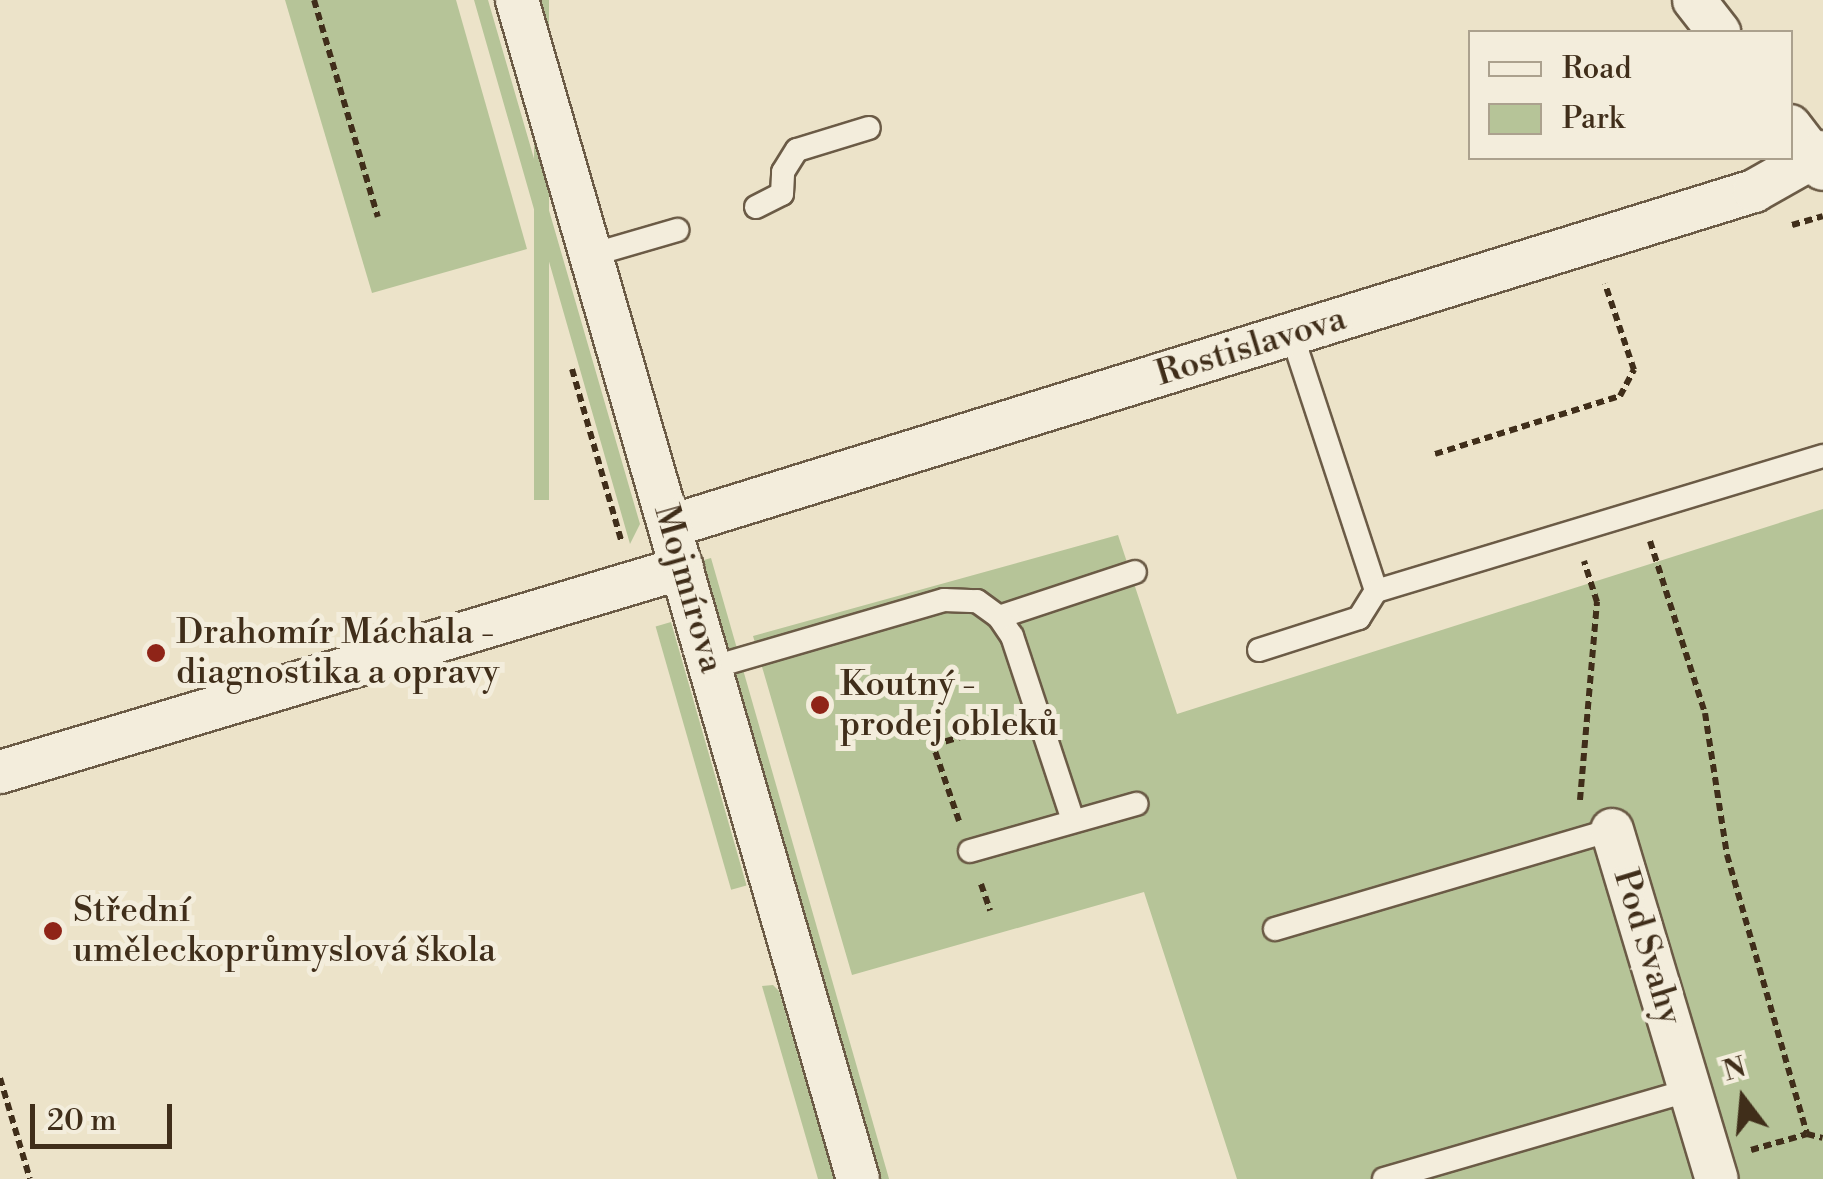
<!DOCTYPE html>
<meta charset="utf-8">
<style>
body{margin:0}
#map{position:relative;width:1823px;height:1179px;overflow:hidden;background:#ece3c9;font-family:"Libre Bodoni",serif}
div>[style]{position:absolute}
.green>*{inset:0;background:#b6c498;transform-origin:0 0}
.path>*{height:6px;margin-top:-3px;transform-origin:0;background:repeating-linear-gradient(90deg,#402e1a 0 8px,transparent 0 13px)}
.roads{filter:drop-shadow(2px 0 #6b5b46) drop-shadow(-2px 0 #6b5b46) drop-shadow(0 2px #6b5b46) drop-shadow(0 -2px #6b5b46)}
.service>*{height:22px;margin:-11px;padding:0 11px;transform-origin:11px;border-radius:11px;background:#f3eddc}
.minor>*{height:42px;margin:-21px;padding:0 21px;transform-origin:21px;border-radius:21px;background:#f3eddc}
.dots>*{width:28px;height:28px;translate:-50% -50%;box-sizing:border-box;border:5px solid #f3eddc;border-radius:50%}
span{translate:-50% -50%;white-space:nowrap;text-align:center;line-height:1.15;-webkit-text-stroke:10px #f3eddc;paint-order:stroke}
.street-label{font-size:35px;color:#402e1a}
.poi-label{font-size:35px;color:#402e1a}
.left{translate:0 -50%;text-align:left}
.legend{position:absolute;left:1468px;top:30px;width:325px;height:130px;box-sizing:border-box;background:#f3eddc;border:2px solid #aba18e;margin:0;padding:12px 18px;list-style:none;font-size:30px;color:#402e1a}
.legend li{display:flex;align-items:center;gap:20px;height:50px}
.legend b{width:50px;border:2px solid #aba18e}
.north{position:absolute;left:1693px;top:1049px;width:100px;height:100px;-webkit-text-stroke:8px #f3eddc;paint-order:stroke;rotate:344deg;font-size:28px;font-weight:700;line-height:40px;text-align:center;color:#402e1a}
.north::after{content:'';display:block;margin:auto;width:35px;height:45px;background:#402e1a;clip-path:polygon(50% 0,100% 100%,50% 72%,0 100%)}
.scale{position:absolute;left:30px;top:1104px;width:142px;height:45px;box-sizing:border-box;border:5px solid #402e1a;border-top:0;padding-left:12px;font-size:30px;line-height:35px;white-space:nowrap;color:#402e1a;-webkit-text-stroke:8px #f3eddc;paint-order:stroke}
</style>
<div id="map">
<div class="green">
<div style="clip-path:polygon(285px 0,456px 0,527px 249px,372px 293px)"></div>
<div style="clip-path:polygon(474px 0,488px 0,633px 500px,640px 524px,630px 544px)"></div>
<div style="left:534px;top:0;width:15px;height:500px"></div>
<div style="clip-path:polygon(1823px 509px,1823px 1179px,1237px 1179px,1144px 892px,852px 975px,753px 636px,1118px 535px,1177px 714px)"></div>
<div style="left:711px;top:558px;width:647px;height:22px;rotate:74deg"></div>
<div style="left:671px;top:622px;width:274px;height:16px;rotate:74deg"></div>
<div style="clip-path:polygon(773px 985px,779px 991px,834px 1179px,818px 1179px,762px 986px)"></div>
</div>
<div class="path">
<div style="left:314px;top:0;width:226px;rotate:73.6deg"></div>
<div style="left:1792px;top:225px;width:32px;rotate:-16deg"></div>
<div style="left:572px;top:369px;width:178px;rotate:74deg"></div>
<div style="left:1435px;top:454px;width:194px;rotate:-17.4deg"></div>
<div style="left:1620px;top:396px;width:30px;rotate:-62deg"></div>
<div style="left:1634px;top:370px;width:91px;rotate:-108.6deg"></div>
<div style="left:1650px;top:541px;width:181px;rotate:72.3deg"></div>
<div style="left:1705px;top:713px;width:144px;rotate:81.2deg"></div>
<div style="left:1727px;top:855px;width:290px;rotate:74deg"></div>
<div style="left:1580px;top:800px;width:199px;rotate:-85.1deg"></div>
<div style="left:1597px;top:602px;width:43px;rotate:-107.6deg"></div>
<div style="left:959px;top:821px;width:80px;rotate:-108.9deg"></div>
<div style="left:933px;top:745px;width:78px;rotate:-16.3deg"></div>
<div style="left:981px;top:884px;width:28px;rotate:71deg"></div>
<div style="left:0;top:1078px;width:105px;rotate:73.5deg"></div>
<div style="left:1751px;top:1150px;width:58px;rotate:-15.9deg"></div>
<div style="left:1807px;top:1134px;width:16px;rotate:14deg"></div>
</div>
<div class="roads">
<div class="service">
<div style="left:756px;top:207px;width:29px;rotate:-27deg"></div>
<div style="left:782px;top:194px;width:22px;rotate:-87deg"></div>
<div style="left:783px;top:172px;width:26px;rotate:-58deg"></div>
<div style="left:797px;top:150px;width:75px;rotate:-17deg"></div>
<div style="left:591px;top:255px;width:90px;rotate:-16.2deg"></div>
<div style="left:1292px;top:335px;width:269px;rotate:71.8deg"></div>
<div style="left:999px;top:617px;width:143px;rotate:-18.3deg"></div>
<div style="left:1259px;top:650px;width:105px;rotate:-17.7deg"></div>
<div style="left:1359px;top:618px;width:32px;rotate:-58deg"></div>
<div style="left:1376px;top:591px;width:467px;rotate:-16.8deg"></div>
<div style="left:710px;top:668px;width:244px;rotate:-16.2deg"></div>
<div style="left:944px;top:600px;width:33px;rotate:2deg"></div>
<div style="left:977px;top:601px;width:27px;rotate:36deg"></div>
<div style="left:999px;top:617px;width:23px;rotate:56deg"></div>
<div style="left:1012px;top:636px;width:194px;rotate:71.7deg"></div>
<div style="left:970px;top:851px;width:173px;rotate:-15.8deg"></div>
<div style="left:1275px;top:929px;width:351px;rotate:-16.4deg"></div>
<div style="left:1384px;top:1179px;width:320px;rotate:-16.2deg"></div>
</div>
<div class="minor">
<div style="left:517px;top:0;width:1227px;rotate:73.87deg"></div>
<div style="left:1694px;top:0;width:41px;rotate:52deg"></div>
<div style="left:1790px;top:126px;width:54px;rotate:52.5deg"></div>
<div style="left:671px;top:526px;width:1134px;rotate:-17.19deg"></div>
<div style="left:1754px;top:191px;width:79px;rotate:-29.5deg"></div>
<div style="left:0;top:772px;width:712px;rotate:-16.65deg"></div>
<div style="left:1612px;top:830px;width:364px;rotate:73.3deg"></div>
</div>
</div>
<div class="dots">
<div style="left:156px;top:653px;background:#8f2418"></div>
<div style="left:820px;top:705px;background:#8f2418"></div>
<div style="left:53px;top:931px;background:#8f2418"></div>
</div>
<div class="street-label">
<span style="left:1251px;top:347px;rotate:-17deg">Rostislavova</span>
<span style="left:688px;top:589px;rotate:74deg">Mojmírova</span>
<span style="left:1647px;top:947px;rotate:73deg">Pod Svahy</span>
</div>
<div class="poi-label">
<span class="left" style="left:176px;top:653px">Drahomír Máchala -<br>diagnostika a opravy</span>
<span class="left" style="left:840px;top:705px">Koutný -<br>prodej obleků</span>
<span class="left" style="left:73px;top:931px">Střední<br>uměleckoprůmyslová škola</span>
</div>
<ul class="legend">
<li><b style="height:12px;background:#f3eddc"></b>Road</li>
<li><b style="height:28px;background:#b6c498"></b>Park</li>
</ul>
<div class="north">N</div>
<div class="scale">20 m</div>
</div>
